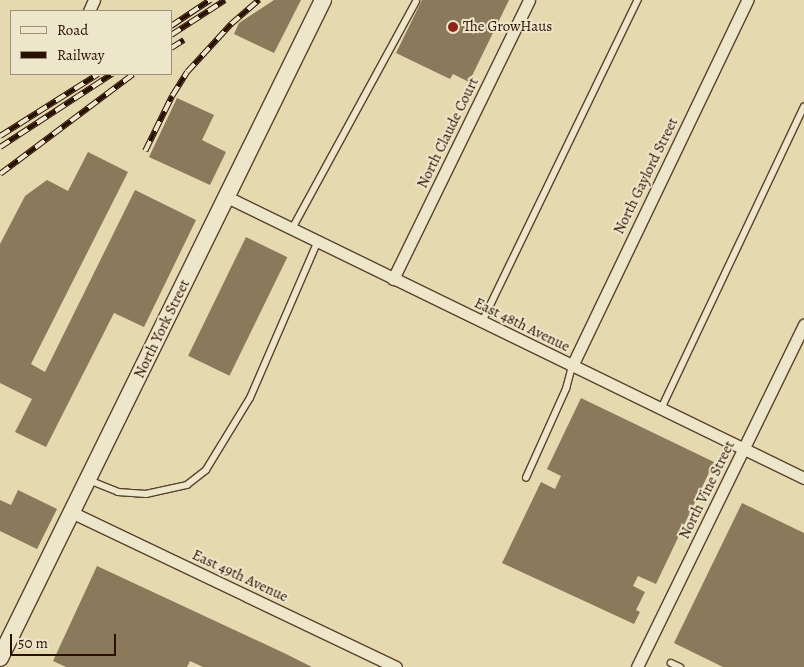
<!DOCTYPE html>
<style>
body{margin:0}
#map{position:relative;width:804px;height:667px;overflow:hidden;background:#e5d9af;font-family:Alegreya,serif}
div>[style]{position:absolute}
.building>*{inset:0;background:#8b795b;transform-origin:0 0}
.roads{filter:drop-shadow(1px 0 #58422c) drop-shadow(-1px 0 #58422c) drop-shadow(0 1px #58422c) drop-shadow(0 -1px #58422c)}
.lane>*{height:5.5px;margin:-2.75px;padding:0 2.75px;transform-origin:2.75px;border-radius:2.75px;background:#eee6cb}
.street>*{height:11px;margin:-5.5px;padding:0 5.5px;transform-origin:5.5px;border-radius:5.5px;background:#eee6cb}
.secondary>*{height:16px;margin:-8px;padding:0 8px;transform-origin:8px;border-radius:8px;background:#eee6cb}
.rail>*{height:5.5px;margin-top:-2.75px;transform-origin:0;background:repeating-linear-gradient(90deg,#eee6cb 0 11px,#291001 0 22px);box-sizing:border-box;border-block:1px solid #291001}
.dots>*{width:14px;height:14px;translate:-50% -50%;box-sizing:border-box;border:2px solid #eee6cb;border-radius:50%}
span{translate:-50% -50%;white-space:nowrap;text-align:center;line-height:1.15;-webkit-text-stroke:4px #eee6cb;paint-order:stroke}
.poi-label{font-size:15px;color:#291001}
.left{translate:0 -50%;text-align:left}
.street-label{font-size:15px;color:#291001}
.legend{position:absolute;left:10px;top:10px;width:162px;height:65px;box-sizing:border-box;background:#eee6cb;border:1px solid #9f907a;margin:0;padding:6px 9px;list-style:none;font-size:15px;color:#291001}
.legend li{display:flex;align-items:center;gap:10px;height:25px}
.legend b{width:25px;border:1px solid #9f907a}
.scale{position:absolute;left:10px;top:634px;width:106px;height:22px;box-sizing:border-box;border:2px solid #291001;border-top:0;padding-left:6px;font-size:15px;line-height:18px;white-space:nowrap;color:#291001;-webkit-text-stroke:4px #eee6cb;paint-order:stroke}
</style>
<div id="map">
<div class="building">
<div style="clip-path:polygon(274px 0,301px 0,274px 53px,234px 34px,239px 23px)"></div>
<div style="clip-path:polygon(422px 0,509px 0,469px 82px,453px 74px,450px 79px,396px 53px)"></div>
<div style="clip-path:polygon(177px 98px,214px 115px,202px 140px,226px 152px,210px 185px,149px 157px)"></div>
<div style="clip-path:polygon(88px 152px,128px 172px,31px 364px,45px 372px,135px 190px,196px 220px,144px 327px,114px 313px,46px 447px,15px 432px,32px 399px,0 383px,0 244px,25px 196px,47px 180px,68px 191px)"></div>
<div style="left:246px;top:237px;width:46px;height:132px;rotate:26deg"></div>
<div style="clip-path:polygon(581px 398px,714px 462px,656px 584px,638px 576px,633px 586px,645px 592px,636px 610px,640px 612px,634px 624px,502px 563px,541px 482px,555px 489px,561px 476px,547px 469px)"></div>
<div style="clip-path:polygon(18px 490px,57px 509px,37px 549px,0 531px,0 500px,11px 505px)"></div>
<div style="clip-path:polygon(742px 503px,804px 533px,804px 667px,723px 667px,674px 643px)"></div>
<div style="clip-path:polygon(97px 566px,286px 654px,312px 667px,203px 667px,190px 661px,187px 667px,66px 667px,53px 661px)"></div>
</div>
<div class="roads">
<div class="lane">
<div style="left:292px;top:229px;width:259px;rotate:-61.4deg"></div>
<div style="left:482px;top:322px;width:358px;rotate:-64.2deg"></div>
<div style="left:661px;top:409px;width:334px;rotate:-64.7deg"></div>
<div style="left:526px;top:478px;width:98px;rotate:-65.8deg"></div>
<div style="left:566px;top:389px;width:24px;rotate:-75deg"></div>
<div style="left:89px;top:480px;width:31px;rotate:22deg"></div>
<div style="left:118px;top:492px;width:28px;rotate:4deg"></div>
<div style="left:146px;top:494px;width:42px;rotate:-12.4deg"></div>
<div style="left:187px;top:485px;width:24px;rotate:-38deg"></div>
<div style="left:206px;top:470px;width:84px;rotate:-58.6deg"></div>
<div style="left:250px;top:398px;width:171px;rotate:-66.6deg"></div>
<div style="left:671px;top:663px;width:10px;rotate:24deg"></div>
</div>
<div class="street">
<div style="left:89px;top:11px;width:12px;rotate:-66deg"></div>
<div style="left:227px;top:197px;width:642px;rotate:25.97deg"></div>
<div style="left:393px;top:279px;width:310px;rotate:-64deg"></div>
<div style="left:572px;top:366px;width:406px;rotate:-64.4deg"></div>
<div style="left:71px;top:512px;width:360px;rotate:25.5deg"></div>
<div style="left:637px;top:667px;width:381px;rotate:-64deg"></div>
</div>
<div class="secondary">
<div style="left:0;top:658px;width:733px;rotate:-63.85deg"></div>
</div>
</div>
<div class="rail">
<div style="left:171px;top:26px;width:47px;rotate:-33.7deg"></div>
<div style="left:171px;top:35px;width:64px;rotate:-32.9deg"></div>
<div style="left:171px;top:48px;width:15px;rotate:-32deg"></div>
<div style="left:0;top:136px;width:116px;rotate:-32.3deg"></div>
<div style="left:0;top:147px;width:134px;rotate:-33.1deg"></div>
<div style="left:145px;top:151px;width:61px;rotate:-63.9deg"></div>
<div style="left:172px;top:96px;width:28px;rotate:-58deg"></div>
<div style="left:187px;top:72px;width:65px;rotate:-47.5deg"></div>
<div style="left:231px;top:24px;width:37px;rotate:-41deg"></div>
<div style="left:0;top:174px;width:166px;rotate:-36.9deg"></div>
</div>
<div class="dots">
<div style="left:453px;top:27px;background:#8f2418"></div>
</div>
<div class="poi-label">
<span class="left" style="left:463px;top:27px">The GrowHaus</span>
</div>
<div class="street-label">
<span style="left:448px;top:133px;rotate:-64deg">North Claude Court</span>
<span style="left:646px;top:176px;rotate:-64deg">North Gaylord Street</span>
<span style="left:522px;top:325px;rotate:26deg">East 48th Avenue</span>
<span style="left:162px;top:329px;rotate:-64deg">North York Street</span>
<span style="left:707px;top:490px;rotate:-64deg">North Vine Street</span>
<span style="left:240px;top:576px;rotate:25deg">East 49th Avenue</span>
</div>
<ul class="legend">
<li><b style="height:6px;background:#eee6cb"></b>Road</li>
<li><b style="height:6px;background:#291001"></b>Railway</li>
</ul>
<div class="scale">50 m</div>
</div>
